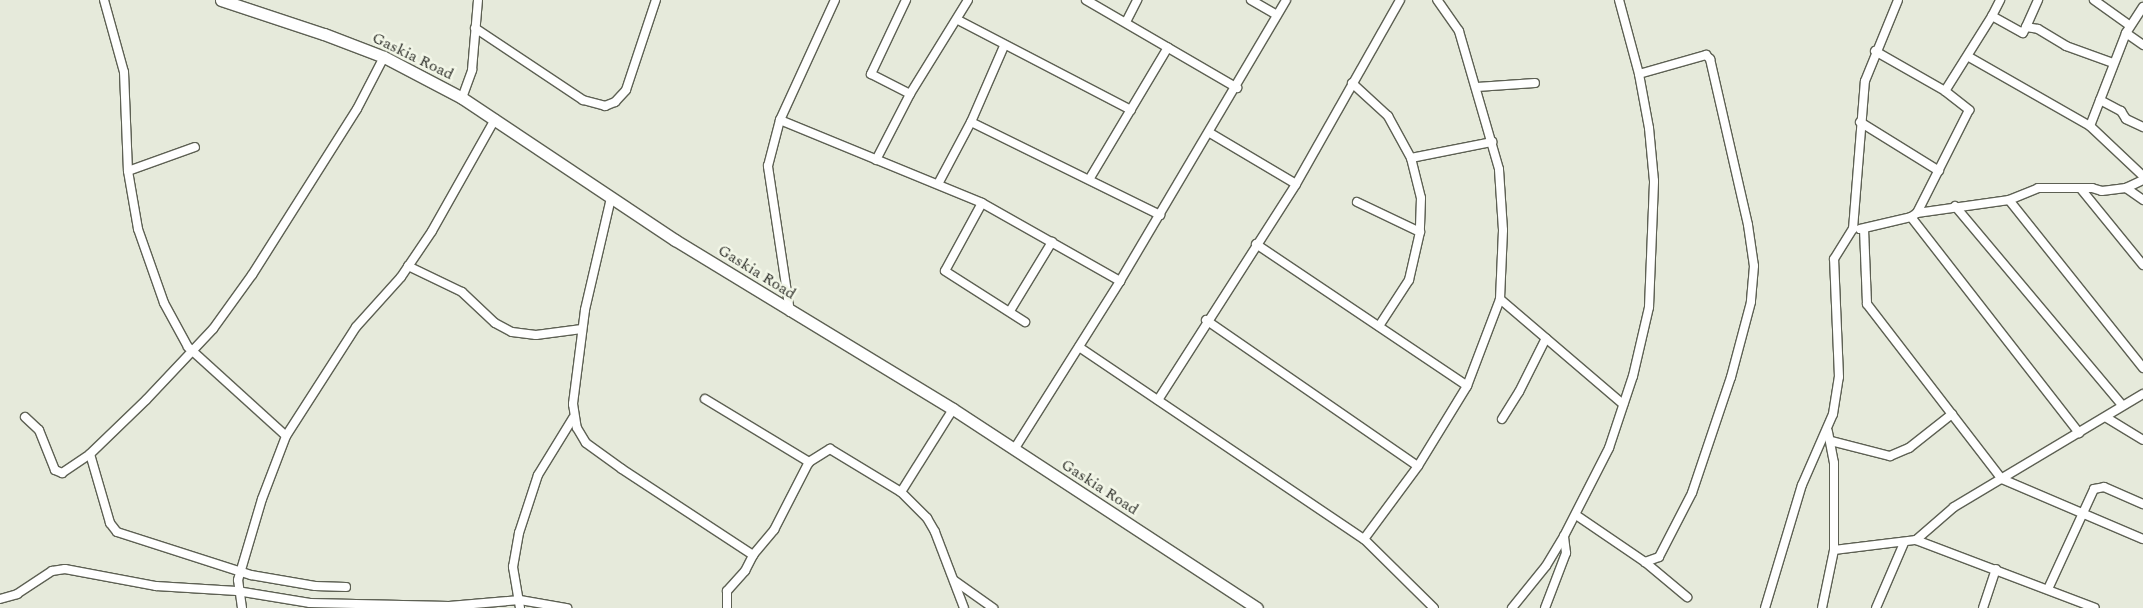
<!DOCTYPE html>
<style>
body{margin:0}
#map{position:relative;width:2143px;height:608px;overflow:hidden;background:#e6eadb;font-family:Spectral,serif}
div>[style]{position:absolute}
.roads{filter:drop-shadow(1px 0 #5d6053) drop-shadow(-1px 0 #5d6053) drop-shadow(0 1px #5d6053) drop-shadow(0 -1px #5d6053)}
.street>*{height:8px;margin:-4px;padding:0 4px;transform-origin:4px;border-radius:4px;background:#fff}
.secondary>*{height:11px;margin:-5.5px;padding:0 5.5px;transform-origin:5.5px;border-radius:5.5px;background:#fff}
span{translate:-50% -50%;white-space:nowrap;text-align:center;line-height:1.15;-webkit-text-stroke:5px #f3f7e8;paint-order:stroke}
.street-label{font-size:16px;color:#32332e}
</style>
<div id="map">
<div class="roads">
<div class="street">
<div style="left:104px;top:0;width:75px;rotate:74.5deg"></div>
<div style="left:124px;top:72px;width:99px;rotate:87.7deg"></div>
<div style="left:128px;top:171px;width:59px;rotate:80.2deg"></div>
<div style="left:138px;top:229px;width:78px;rotate:70.6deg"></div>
<div style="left:164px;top:303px;width:50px;rotate:61.4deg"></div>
<div style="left:188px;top:347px;width:132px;rotate:42.2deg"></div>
<div style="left:906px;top:0;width:82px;rotate:115.3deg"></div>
<div style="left:871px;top:74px;width:44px;rotate:27.1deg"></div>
<div style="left:1086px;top:0;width:175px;rotate:30.2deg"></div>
<div style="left:1251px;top:0;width:30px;rotate:30deg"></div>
<div style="left:2094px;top:0;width:43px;rotate:35.5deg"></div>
<div style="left:1992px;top:16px;width:18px;rotate:-63deg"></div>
<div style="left:958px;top:20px;width:195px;rotate:27.5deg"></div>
<div style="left:1126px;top:22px;width:25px;rotate:-63deg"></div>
<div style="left:2026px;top:27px;width:30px;rotate:-66deg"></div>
<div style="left:475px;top:28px;width:130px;rotate:33.7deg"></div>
<div style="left:583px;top:100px;width:23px;rotate:15deg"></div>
<div style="left:605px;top:106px;width:11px;rotate:-22deg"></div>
<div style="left:615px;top:102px;width:16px;rotate:-47deg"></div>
<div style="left:626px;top:90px;width:95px;rotate:-71.6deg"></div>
<div style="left:2126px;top:33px;width:21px;rotate:35deg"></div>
<div style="left:1875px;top:51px;width:81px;rotate:29.7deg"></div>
<div style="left:1945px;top:91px;width:31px;rotate:38deg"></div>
<div style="left:1969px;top:110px;width:115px;rotate:116.8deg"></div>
<div style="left:1969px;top:57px;width:139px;rotate:29.7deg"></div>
<div style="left:2090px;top:126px;width:73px;rotate:43.3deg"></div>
<div style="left:1639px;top:74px;width:70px;rotate:-15.8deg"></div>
<div style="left:1706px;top:55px;width:6px;rotate:45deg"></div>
<div style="left:1710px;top:59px;width:170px;rotate:77.1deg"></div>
<div style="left:1748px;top:225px;width:41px;rotate:81.7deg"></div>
<div style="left:1754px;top:266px;width:36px;rotate:95deg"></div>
<div style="left:1751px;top:302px;width:78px;rotate:104.9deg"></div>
<div style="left:1731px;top:377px;width:122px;rotate:108.6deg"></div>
<div style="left:1692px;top:493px;width:72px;rotate:117.3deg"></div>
<div style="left:1659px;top:557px;width:15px;rotate:160deg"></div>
<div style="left:1352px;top:83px;width:49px;rotate:42.5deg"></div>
<div style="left:1388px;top:116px;width:48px;rotate:61.3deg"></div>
<div style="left:1411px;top:158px;width:41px;rotate:76deg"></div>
<div style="left:1421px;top:198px;width:34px;rotate:92deg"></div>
<div style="left:1420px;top:232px;width:49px;rotate:102.9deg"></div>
<div style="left:1409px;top:280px;width:55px;rotate:123.1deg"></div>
<div style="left:1477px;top:87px;width:58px;rotate:-3.9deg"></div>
<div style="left:1945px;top:91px;width:89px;rotate:-57.9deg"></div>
<div style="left:1992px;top:16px;width:35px;rotate:29deg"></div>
<div style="left:2023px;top:33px;width:7px;rotate:-63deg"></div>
<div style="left:2026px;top:27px;width:12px;rotate:9deg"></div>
<div style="left:2038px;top:29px;width:33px;rotate:31deg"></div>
<div style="left:2066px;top:46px;width:50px;rotate:19.9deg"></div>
<div style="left:462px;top:98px;width:30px;rotate:-70deg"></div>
<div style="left:472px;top:70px;width:70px;rotate:-85.1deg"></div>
<div style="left:2100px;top:100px;width:24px;rotate:28deg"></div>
<div style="left:2121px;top:111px;width:9px;rotate:58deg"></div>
<div style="left:2126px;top:119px;width:19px;rotate:25deg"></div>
<div style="left:780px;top:120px;width:218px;rotate:22.3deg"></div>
<div style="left:982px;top:203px;width:159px;rotate:29.5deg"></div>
<div style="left:971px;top:122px;width:211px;rotate:26.2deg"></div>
<div style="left:1860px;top:122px;width:93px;rotate:31.8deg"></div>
<div style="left:2090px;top:126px;width:100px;rotate:-68.8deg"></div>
<div style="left:2126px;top:33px;width:31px;rotate:-57deg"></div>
<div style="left:1210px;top:133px;width:100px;rotate:30.7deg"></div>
<div style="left:1411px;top:158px;width:83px;rotate:-11.2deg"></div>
<div style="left:876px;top:160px;width:74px;rotate:-62.7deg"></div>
<div style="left:910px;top:94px;width:110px;rotate:-58.3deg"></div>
<div style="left:128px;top:171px;width:71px;rotate:-19.7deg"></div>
<div style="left:1090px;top:178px;width:152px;rotate:-59.2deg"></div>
<div style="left:938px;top:184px;width:70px;rotate:-62deg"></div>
<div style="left:971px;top:122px;width:83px;rotate:-66.5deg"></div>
<div style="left:2126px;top:188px;width:21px;rotate:35deg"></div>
<div style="left:2081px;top:189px;width:98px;rotate:50.8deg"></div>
<div style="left:611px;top:198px;width:115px;rotate:103.1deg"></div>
<div style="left:585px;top:310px;width:95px;rotate:97.3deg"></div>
<div style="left:573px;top:404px;width:24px;rotate:81deg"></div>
<div style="left:577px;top:428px;width:17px;rotate:59deg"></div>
<div style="left:586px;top:443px;width:44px;rotate:35.8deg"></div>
<div style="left:622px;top:469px;width:157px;rotate:33.3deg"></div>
<div style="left:2009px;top:200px;width:215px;rotate:51.4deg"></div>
<div style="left:1357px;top:202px;width:70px;rotate:25.5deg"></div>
<div style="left:982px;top:203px;width:77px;rotate:118.6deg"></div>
<div style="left:945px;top:271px;width:95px;rotate:32.5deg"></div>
<div style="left:1955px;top:206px;width:260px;rotate:50deg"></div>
<div style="left:1911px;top:217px;width:274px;rotate:52.1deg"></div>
<div style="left:1860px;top:229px;width:52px;rotate:-13.2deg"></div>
<div style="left:1911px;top:217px;width:7px;rotate:-34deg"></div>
<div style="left:1917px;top:213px;width:93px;rotate:-8deg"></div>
<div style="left:2009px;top:200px;width:31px;rotate:-22deg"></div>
<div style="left:2038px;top:188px;width:54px"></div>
<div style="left:2092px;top:188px;width:10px;rotate:17deg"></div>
<div style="left:2102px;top:191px;width:24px;rotate:-7deg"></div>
<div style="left:2126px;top:188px;width:19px;rotate:-25deg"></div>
<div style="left:1864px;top:229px;width:75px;rotate:87.7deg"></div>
<div style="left:1867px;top:304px;width:221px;rotate:52.4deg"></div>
<div style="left:2002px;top:479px;width:153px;rotate:23.1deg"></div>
<div style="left:1256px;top:244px;width:254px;rotate:33.9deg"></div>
<div style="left:408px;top:266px;width:60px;rotate:25.7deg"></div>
<div style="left:462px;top:292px;width:45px;rotate:43.2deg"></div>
<div style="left:495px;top:323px;width:19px;rotate:28deg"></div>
<div style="left:512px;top:332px;width:24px;rotate:7deg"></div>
<div style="left:536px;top:335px;width:46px;rotate:-7.4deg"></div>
<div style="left:1500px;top:299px;width:162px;rotate:40.5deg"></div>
<div style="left:1010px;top:311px;width:81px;rotate:-58.7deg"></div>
<div style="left:790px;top:312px;width:148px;rotate:-98.6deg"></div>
<div style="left:768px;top:166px;width:48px;rotate:-75.4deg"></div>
<div style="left:780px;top:120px;width:132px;rotate:-65.4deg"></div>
<div style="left:1206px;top:320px;width:257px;rotate:34.6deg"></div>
<div style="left:1079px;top:347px;width:344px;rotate:34deg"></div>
<div style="left:1364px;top:539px;width:98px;rotate:44.6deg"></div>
<div style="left:705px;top:399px;width:122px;rotate:31.2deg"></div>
<div style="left:1158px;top:400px;width:256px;rotate:-57.4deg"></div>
<div style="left:1296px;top:184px;width:211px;rotate:-60.5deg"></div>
<div style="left:25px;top:417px;width:19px;rotate:43deg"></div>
<div style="left:39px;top:430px;width:43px;rotate:68.2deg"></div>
<div style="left:55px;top:470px;width:8px;rotate:23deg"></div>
<div style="left:62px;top:473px;width:34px;rotate:-34deg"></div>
<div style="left:90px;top:454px;width:78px;rotate:-44deg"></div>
<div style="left:146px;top:400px;width:98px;rotate:-46.7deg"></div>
<div style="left:213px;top:329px;width:67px;rotate:-54.2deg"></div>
<div style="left:252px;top:275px;width:196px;rotate:-57.7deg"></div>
<div style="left:357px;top:109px;width:59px;rotate:-62.6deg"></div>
<div style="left:2107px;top:418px;width:42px;rotate:31.4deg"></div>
<div style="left:1502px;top:419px;width:32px;rotate:-58deg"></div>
<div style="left:1519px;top:392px;width:60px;rotate:-63.4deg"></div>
<div style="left:1831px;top:441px;width:61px;rotate:14.3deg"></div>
<div style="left:1890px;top:456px;width:21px;rotate:-23deg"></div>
<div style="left:1909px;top:448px;width:55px;rotate:-38.3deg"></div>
<div style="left:1015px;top:448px;width:197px;rotate:-57.8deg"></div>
<div style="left:1120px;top:281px;width:326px;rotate:-59.4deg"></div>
<div style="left:90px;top:454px;width:72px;rotate:73.8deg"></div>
<div style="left:110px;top:523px;width:11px;rotate:52deg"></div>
<div style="left:117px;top:532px;width:141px;rotate:17.8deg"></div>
<div style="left:251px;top:575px;width:65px;rotate:9.8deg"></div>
<div style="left:315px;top:586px;width:31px;rotate:2deg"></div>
<div style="left:901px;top:492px;width:98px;rotate:-57.9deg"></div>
<div style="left:1576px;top:515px;width:83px;rotate:34.3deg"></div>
<div style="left:1645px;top:562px;width:55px;rotate:39.8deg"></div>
<div style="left:1364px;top:539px;width:91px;rotate:-53.5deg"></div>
<div style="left:1418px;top:466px;width:94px;rotate:-58.5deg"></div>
<div style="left:1467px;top:386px;width:93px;rotate:-69.2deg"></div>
<div style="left:1500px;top:299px;width:69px;rotate:-87.5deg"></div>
<div style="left:1503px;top:230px;width:61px;rotate:-93.8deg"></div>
<div style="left:1499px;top:169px;width:144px;rotate:-106.2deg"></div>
<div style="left:1459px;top:31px;width:38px;rotate:-125deg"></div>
<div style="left:1916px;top:540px;width:191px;rotate:20.8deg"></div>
<div style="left:1834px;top:550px;width:83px;rotate:-7deg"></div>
<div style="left:1916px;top:540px;width:50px;rotate:-41deg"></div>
<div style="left:1954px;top:507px;width:220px;rotate:-30.9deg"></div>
<div style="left:955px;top:581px;width:47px;rotate:35.4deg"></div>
<div style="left:2048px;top:589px;width:110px;rotate:-65.3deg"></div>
<div style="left:2094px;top:489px;width:10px;rotate:-11deg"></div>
<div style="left:2104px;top:487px;width:43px;rotate:23.6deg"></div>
<div style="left:0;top:599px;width:18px;rotate:-16deg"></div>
<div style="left:17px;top:594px;width:42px;rotate:-33.3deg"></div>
<div style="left:52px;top:571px;width:13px;rotate:-9deg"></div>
<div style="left:65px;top:569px;width:93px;rotate:10.6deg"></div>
<div style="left:156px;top:586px;width:81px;rotate:3.5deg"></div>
<div style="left:237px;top:591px;width:74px;rotate:9.3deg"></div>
<div style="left:310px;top:603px;width:139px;rotate:1.2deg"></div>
<div style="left:449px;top:606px;width:71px;rotate:-4.8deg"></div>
<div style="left:520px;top:600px;width:48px;rotate:9.7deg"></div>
<div style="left:242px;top:608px;width:28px;rotate:-98deg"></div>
<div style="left:238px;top:580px;width:84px;rotate:-73.5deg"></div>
<div style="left:262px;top:499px;width:67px;rotate:-69.1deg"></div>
<div style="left:286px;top:436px;width:130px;rotate:-57.3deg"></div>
<div style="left:356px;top:327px;width:67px;rotate:-48deg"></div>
<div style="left:401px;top:277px;width:55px;rotate:-56deg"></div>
<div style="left:432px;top:231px;width:129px;rotate:-60.6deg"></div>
<div style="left:520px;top:608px;width:42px;rotate:-99.7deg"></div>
<div style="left:513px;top:567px;width:35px;rotate:-80deg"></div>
<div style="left:519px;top:533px;width:61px;rotate:-71.9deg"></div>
<div style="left:538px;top:475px;width:67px;rotate:-58.4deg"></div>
<div style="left:727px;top:608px;width:17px;rotate:-90deg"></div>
<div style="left:727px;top:591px;width:27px;rotate:-48deg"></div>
<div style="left:745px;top:571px;width:18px;rotate:-63deg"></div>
<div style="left:753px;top:555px;width:33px;rotate:-50deg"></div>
<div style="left:774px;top:530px;width:76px;rotate:-62.8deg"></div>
<div style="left:809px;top:462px;width:25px;rotate:-32deg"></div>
<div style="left:830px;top:449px;width:83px;rotate:31.2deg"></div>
<div style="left:901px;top:492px;width:37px;rotate:45deg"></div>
<div style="left:927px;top:518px;width:16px;rotate:60deg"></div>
<div style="left:935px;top:532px;width:81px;rotate:69.1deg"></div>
<div style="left:1512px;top:608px;width:54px;rotate:-51deg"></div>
<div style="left:1546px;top:566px;width:35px;rotate:-59deg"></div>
<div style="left:1564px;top:536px;width:99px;rotate:-62.9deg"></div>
<div style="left:1609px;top:448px;width:76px;rotate:-71.6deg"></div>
<div style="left:1633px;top:376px;width:71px;rotate:-76.9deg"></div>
<div style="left:1649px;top:307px;width:126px;rotate:-87.7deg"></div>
<div style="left:1654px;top:181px;width:53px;rotate:-95.4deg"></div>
<div style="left:1649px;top:128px;width:55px;rotate:-100.5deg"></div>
<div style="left:1639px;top:74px;width:77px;rotate:-105.1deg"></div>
<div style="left:1545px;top:608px;width:59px;rotate:-69.1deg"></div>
<div style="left:1566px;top:553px;width:17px;rotate:-97deg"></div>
<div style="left:1765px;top:608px;width:128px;rotate:-73.3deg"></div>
<div style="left:1802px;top:485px;width:77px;rotate:-66.4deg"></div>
<div style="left:1833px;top:414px;width:37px;rotate:-81deg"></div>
<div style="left:1839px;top:377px;width:118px;rotate:-92.4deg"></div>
<div style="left:1834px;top:259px;width:36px;rotate:-58deg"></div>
<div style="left:1853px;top:229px;width:148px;rotate:-85.4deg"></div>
<div style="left:1865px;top:81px;width:87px;rotate:-67.8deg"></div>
<div style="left:1822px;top:608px;width:59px;rotate:-78.3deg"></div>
<div style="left:1834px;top:550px;width:87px;rotate:-90deg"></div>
<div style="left:1834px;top:463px;width:32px;rotate:-101deg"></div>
<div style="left:1876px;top:608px;width:71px;rotate:-66.7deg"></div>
<div style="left:1983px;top:608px;width:41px;rotate:-71.6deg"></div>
</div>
<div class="secondary">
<div style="left:221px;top:0;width:108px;rotate:18.3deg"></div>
<div style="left:324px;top:34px;width:64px;rotate:21deg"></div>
<div style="left:384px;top:57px;width:88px;rotate:27.7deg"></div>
<div style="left:462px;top:98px;width:256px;rotate:33.7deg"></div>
<div style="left:675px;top:240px;width:325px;rotate:31.3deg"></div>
<div style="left:953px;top:409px;width:363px;rotate:33.2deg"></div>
</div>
</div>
<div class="street-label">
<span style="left:413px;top:56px;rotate:26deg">Gaskia Road</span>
<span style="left:757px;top:272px;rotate:32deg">Gaskia Road</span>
<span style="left:1100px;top:487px;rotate:33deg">Gaskia Road</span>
</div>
</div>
